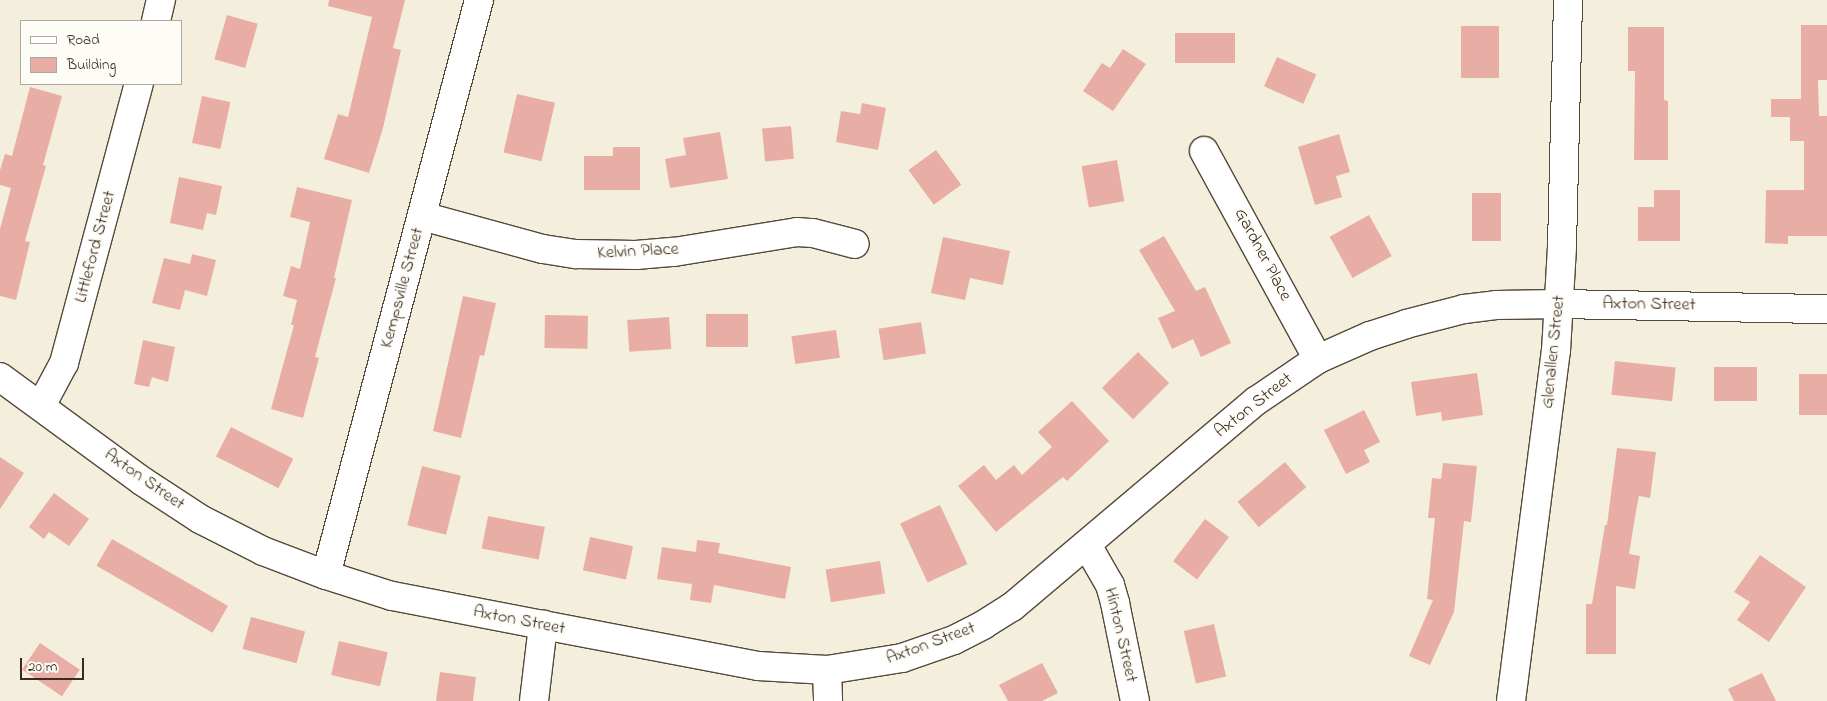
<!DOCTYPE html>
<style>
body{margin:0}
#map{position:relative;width:1827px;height:701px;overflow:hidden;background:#f4efdc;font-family:"Indie Flower",sans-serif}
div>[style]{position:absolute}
.building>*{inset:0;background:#e8aea5;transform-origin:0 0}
.roads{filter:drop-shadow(1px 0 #57483a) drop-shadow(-1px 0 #57483a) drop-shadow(0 1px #57483a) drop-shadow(0 -1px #57483a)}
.minor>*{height:28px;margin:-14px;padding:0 14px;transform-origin:14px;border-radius:14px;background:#fff}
span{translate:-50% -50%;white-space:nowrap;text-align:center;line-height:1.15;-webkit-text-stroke:5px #fdfcf7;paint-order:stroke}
.street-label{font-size:18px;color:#3b2a1e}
.legend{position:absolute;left:20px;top:20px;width:162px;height:65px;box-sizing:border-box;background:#fdfcf7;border:1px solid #afa8a0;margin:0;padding:6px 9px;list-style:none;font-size:15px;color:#3b2a1e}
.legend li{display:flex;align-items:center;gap:10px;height:25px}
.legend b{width:25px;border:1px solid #afa8a0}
.scale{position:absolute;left:20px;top:658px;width:64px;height:22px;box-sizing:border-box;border:2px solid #3b2a1e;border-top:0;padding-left:6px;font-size:15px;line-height:18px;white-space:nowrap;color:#3b2a1e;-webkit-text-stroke:4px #fdfcf7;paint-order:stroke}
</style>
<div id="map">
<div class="building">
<div style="clip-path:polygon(329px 0,405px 0,393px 48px,401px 50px,383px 128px,369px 173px,324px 159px,338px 114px,348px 117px,372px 17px,328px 6px)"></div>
<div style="left:227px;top:15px;width:32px;height:46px;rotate:16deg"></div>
<div style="clip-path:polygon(1801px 25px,1827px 25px,1827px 80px,1818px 80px,1819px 116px,1827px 116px,1827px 236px,1788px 236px,1788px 244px,1765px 243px,1766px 190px,1804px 190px,1804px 141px,1790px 141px,1790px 117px,1771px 117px,1771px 99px,1801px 99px)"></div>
<div style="left:1461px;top:26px;width:38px;height:52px"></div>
<div style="clip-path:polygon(1628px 27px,1664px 27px,1664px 100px,1668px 101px,1668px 160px,1634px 160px,1635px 71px,1628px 71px)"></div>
<div style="left:1175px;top:33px;width:60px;height:30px"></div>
<div style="clip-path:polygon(1123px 49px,1146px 64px,1113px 111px,1083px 91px,1102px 63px,1110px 68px)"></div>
<div style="left:1277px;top:57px;width:43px;height:32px;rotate:24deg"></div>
<div style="clip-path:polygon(30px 87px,62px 96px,43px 165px,46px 166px,25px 241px,30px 242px,16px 300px,0 296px,0 229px,11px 188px,0 185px,0 170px,5px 154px,12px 156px)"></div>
<div style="left:517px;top:94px;width:39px;height:60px;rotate:13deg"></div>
<div style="left:202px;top:96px;width:29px;height:48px;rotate:12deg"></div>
<div style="clip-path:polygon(862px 103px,886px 108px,878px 150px,836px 142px,841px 111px,860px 114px)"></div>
<div style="left:791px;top:126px;width:33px;height:29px;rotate:85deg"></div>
<div style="clip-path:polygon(720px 132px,728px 179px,670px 188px,665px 159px,686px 155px,683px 138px)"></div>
<div style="clip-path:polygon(1339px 134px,1350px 172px,1336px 176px,1342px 197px,1315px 205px,1298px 147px)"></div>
<div style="clip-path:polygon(613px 147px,640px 147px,640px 190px,584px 190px,584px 156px,613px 156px)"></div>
<div style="left:936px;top:150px;width:43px;height:34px;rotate:54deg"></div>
<div style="left:1117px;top:160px;width:42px;height:36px;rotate:80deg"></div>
<div style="clip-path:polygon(179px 177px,222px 186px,216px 215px,207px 213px,203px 230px,170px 223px)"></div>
<div style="clip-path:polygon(297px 187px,352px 200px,334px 278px,336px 278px,315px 357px,319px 358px,303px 418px,271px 409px,294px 325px,291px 325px,297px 300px,283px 296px,291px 266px,300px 269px,310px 222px,290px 217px)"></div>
<div style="clip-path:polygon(1654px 190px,1680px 190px,1680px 241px,1638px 241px,1638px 207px,1654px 207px)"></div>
<div style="left:1472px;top:193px;width:29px;height:48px"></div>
<div style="left:1369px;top:215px;width:47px;height:45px;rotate:61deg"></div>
<div style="clip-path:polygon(1164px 236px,1196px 291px,1205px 287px,1231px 343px,1201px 357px,1193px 339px,1172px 349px,1158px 318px,1175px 311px,1139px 250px)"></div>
<div style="clip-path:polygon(943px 237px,1010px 251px,1003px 285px,970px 278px,965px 300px,931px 293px)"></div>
<div style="clip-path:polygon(192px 254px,216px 260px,207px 296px,185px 290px,180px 310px,152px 303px,164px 258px,190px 264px)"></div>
<div style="clip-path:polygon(463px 296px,496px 303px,484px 356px,480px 355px,461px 438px,433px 431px)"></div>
<div style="left:706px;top:314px;width:42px;height:33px"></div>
<div style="left:545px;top:315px;width:43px;height:33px;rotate:1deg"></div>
<div style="left:669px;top:317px;width:32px;height:42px;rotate:86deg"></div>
<div style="left:921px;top:322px;width:32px;height:43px;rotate:81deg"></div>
<div style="left:836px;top:330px;width:28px;height:45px;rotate:82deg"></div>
<div style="clip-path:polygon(143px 340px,175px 347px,168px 382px,152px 377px,149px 387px,134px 384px)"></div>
<div style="left:1138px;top:352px;width:44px;height:51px;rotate:45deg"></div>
<div style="left:1615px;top:361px;width:61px;height:34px;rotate:6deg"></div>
<div style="left:1714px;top:367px;width:43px;height:34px"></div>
<div style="clip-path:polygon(1477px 373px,1483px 415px,1442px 421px,1441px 412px,1416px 416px,1411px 382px)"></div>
<div style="left:1799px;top:374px;width:28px;height:41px"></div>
<div style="clip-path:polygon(1072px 401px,1109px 441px,1067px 481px,1063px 477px,996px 532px,958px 486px,984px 465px,996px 480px,1014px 465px,1022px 475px,1052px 447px,1038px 432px)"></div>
<div style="clip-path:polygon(1364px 410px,1380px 442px,1364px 450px,1370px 462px,1346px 474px,1324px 430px)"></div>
<div style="left:231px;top:427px;width:70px;height:33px;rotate:27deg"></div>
<div style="clip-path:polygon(1617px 448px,1656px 452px,1650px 498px,1639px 496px,1636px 511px,1629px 554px,1640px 556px,1635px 589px,1616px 586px,1616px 654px,1586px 654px,1586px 604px,1592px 604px,1605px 525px,1607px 525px)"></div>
<div style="clip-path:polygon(0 457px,24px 473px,0 509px)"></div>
<div style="left:1285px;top:462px;width:33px;height:62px;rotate:50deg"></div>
<div style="clip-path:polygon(1443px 463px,1477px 466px,1471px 522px,1464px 521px,1454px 612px,1430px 665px,1409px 656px,1433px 600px,1427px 599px,1435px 518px,1428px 518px,1432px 478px,1441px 479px)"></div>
<div style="left:422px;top:466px;width:40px;height:61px;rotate:14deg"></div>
<div style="clip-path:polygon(54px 493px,89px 519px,69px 546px,49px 532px,44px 539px,29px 527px)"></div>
<div style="left:940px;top:505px;width:65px;height:44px;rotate:65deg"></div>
<div style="left:488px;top:516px;width:58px;height:33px;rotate:11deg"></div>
<div style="left:1205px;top:519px;width:30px;height:53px;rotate:37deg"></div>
<div style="left:590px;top:537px;width:44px;height:34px;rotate:12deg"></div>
<div style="left:112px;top:539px;width:134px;height:31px;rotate:30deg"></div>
<div style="clip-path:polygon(697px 540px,720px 543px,718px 553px,791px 567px,785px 599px,714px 585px,711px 603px,690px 600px,692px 584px,657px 579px,662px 547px,696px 552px)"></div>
<div style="clip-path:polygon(1760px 555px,1806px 587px,1769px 642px,1737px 620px,1750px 602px,1734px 592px)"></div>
<div style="left:880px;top:561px;width:33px;height:55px;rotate:81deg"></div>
<div style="left:251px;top:617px;width:56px;height:33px;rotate:15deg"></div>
<div style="left:1214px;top:624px;width:54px;height:31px;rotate:77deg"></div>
<div style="left:339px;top:641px;width:50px;height:35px;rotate:13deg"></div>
<div style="left:40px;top:643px;width:48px;height:32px;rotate:34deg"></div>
<div style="clip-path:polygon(1042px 663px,1058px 693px,1042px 701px,1008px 701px,999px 685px)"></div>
<div style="clip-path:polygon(440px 672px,476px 677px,473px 701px,436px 701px)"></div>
<div style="clip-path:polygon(1762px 673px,1776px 701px,1734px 701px,1728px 689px)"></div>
</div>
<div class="roads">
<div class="minor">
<div style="left:156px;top:21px;width:22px;rotate:-77deg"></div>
<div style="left:1204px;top:151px;width:237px;rotate:61.3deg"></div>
<div style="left:422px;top:216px;width:125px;rotate:15.3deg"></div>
<div style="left:543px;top:249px;width:33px;rotate:9deg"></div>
<div style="left:576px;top:254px;width:60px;rotate:1deg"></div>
<div style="left:636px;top:255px;width:38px;rotate:-5deg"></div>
<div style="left:674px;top:252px;width:125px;rotate:-9.2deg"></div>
<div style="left:797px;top:232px;width:16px;rotate:4deg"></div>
<div style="left:813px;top:233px;width:43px;rotate:14.7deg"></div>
<div style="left:0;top:377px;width:176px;rotate:36.2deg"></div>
<div style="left:142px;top:481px;width:69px;rotate:33.2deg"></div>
<div style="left:200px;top:519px;width:71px;rotate:26.9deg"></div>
<div style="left:263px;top:551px;width:67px;rotate:20.9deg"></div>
<div style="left:326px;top:575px;width:69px;rotate:17.7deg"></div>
<div style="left:392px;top:596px;width:154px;rotate:10.9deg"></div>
<div style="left:543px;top:625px;width:219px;rotate:10.8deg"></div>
<div style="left:758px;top:666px;width:69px;rotate:3.3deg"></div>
<div style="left:827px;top:670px;width:76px;rotate:-9.1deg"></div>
<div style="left:902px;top:658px;width:55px;rotate:-19.1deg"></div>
<div style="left:954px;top:640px;width:33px;rotate:-27deg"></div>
<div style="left:983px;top:625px;width:34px;rotate:-32deg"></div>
<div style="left:1012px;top:607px;width:319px;rotate:-40.2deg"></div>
<div style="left:1256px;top:401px;width:75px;rotate:-34.1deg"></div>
<div style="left:1318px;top:359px;width:57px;rotate:-23.9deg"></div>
<div style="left:1370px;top:336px;width:38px;rotate:-18deg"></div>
<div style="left:1406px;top:324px;width:60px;rotate:-14.5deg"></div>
<div style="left:1464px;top:309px;width:32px;rotate:-7deg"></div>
<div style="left:1496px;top:305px;width:63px;rotate:-0.9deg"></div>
<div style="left:1559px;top:304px;width:268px;rotate:1.1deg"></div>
<div style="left:41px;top:406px;width:49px;rotate:-61.9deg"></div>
<div style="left:64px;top:363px;width:289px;rotate:-75deg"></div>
<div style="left:1087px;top:545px;width:46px;rotate:60.1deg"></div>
<div style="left:1110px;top:585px;width:19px;rotate:74deg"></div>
<div style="left:1115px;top:603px;width:100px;rotate:78.5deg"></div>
<div style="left:326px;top:575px;width:595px;rotate:-75.1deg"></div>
<div style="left:827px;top:670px;width:31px;rotate:88deg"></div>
<div style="left:534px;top:701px;width:77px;rotate:-83.2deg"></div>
<div style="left:1511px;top:701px;width:353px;rotate:-82.7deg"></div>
<div style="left:1556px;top:351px;width:105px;rotate:-86.7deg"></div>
<div style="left:1562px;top:246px;width:246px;rotate:-88.6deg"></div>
</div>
</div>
<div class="street-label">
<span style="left:96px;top:247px;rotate:-75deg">Littleford Street</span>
<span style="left:638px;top:252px;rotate:-3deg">Kelvin Place</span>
<span style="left:1262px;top:255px;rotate:62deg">Gardner Place</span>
<span style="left:403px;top:288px;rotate:-75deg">Kempsville Street</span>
<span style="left:1649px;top:305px;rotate:1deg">Axton Street</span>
<span style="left:1554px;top:352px;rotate:-84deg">Glenallen Street</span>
<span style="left:1254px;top:406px;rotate:-38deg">Axton Street</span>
<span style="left:144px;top:480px;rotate:35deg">Axton Street</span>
<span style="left:519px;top:621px;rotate:11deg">Axton Street</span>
<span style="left:1120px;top:635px;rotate:77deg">Hinton Street</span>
<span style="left:931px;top:644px;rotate:-20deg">Axton Street</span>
</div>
<ul class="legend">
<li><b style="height:6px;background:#fff"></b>Road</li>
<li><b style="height:14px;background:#e8aea5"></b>Building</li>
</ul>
<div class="scale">20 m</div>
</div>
